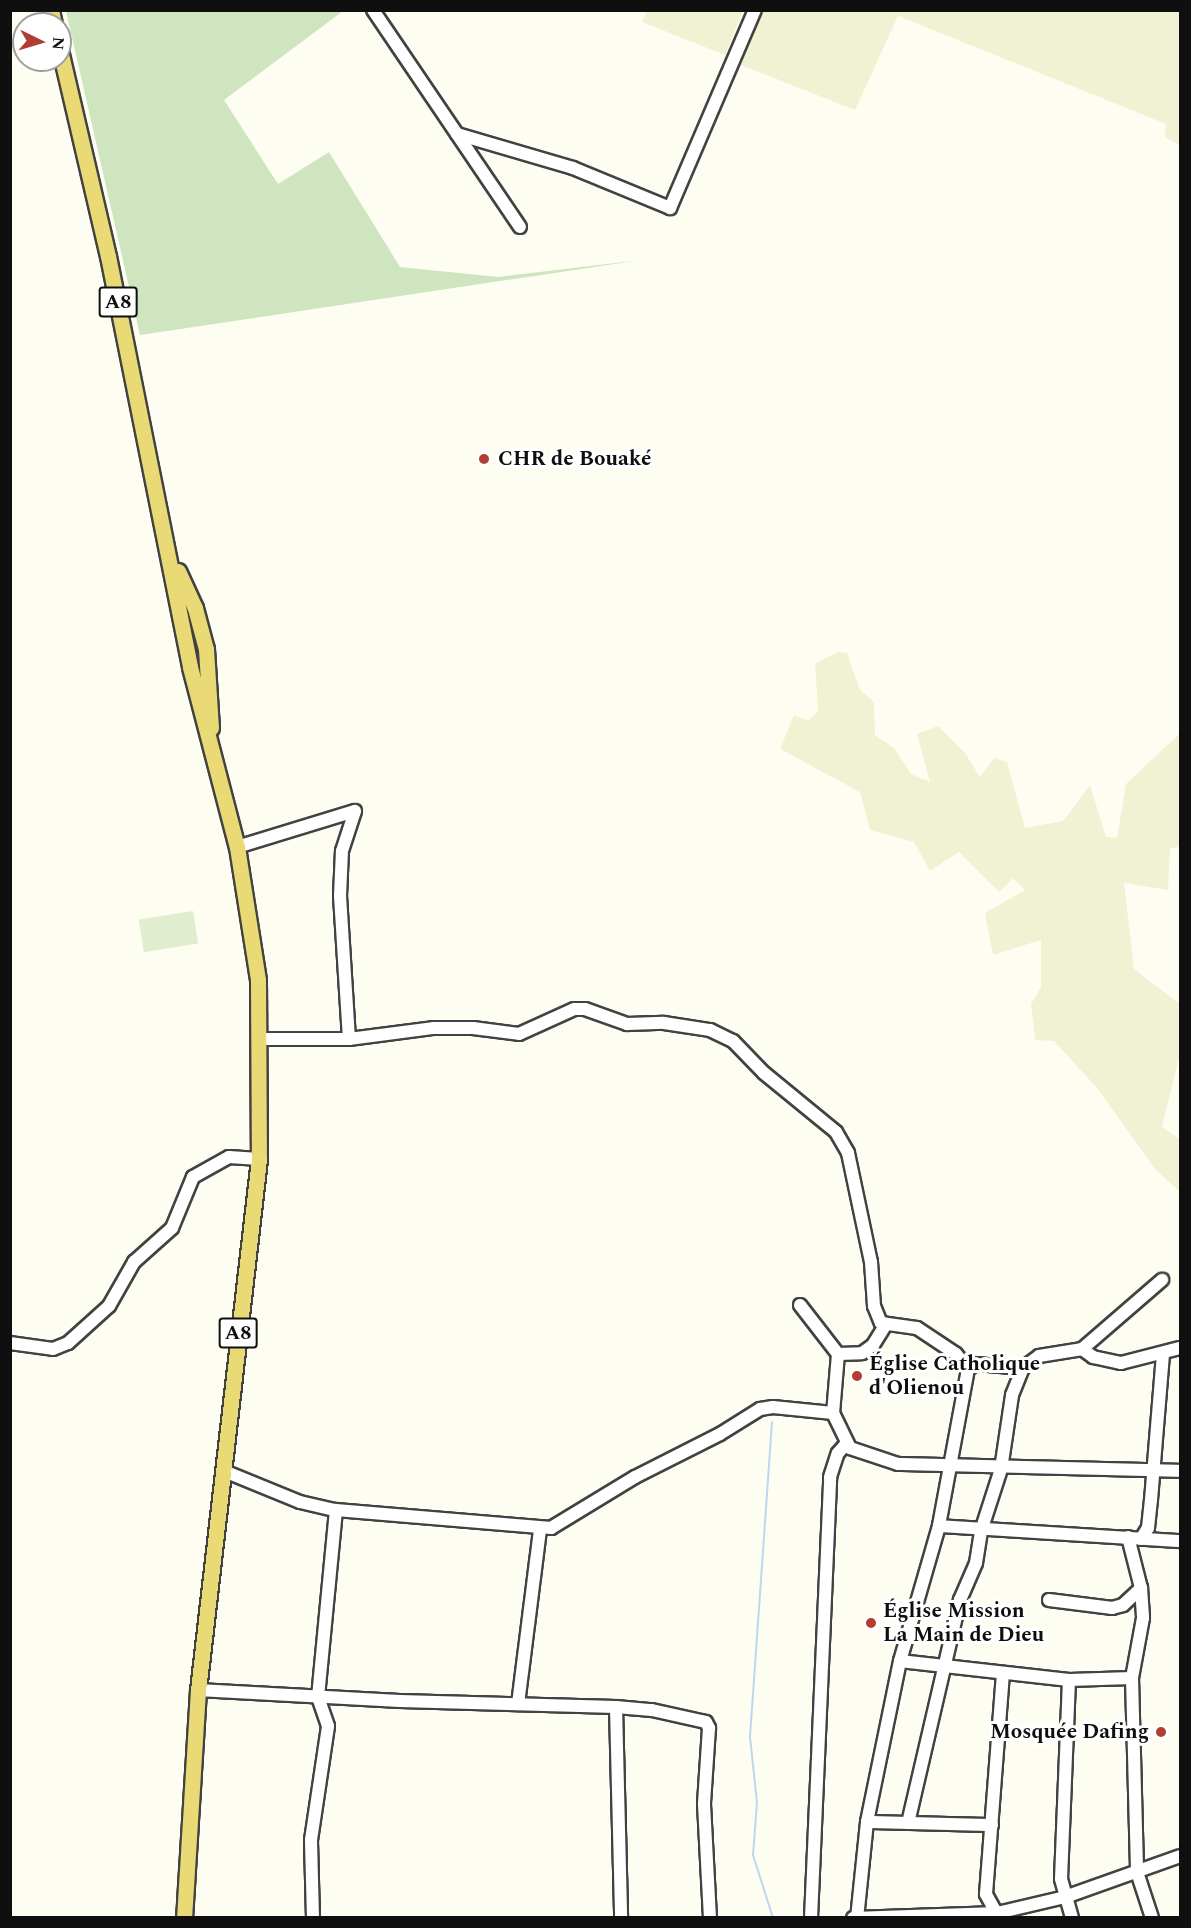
<!DOCTYPE html>
<meta charset="utf-8">
<style>
body{margin:0}
#map{position:relative;width:1191px;height:1928px;overflow:hidden;background:#fefdf2;font-family:Spectral,serif}
div>[style]{position:absolute}
.farmland>*{inset:0;background:#f1f2d4}
.green>*{inset:0;background:#cee5bf}
.pitch>*{inset:0;background:#e0edcf;transform-origin:0 0}
.stream>*{height:2px;margin:-1px;padding:0 1px;transform-origin:1px;border-radius:1px;background:#bcd7f0}
.roads{filter:drop-shadow(2px 0 #424242) drop-shadow(-2px 0 #424242) drop-shadow(0 2px #424242) drop-shadow(0 -2px #424242)}
.minor>*{height:12px;margin:-6px;padding:0 6px;transform-origin:6px;border-radius:6px;background:#fff}
.major>*{height:15px;margin:-7.5px;padding:0 7.5px;transform-origin:7.5px;border-radius:7.5px;background:#eada76}
.dots>*{width:16px;height:16px;translate:-50% -50%;box-sizing:border-box;border:3px solid #fff;border-radius:50%}
span{translate:-50% -50%;white-space:nowrap;text-align:center;line-height:1.15;-webkit-text-stroke:6px #fff;paint-order:stroke}
.shield-label span{padding:2px 4px;background:#fff;border:2px solid;border-radius:4px;-webkit-text-stroke-width:0}
.shield-label{font-size:20px;color:#0f0f0f;font-weight:700}
.poi-label{font-size:21px;color:#0f0f0f;font-weight:700}
.left{translate:0 -50%;text-align:left}
.right{translate:-100% -50%;text-align:right}
.frame{position:absolute;inset:0;border:12px solid #0f0f0f;pointer-events:none}
.north{position:absolute;left:12px;top:12px;width:60px;height:60px;box-sizing:border-box;background:#fff;border:2px solid #9f9f9f;border-radius:50%;rotate:95deg;font-size:16px;font-weight:700;line-height:24px;text-align:center;color:#0f0f0f}
.north::after{content:'';display:block;margin:auto;width:21px;height:27px;background:#b13d35;clip-path:polygon(50% 0,100% 100%,50% 72%,0 100%)}
</style>
<div id="map">
<div class="farmland">
<div style="clip-path:polygon(647px 11px,647px 10px,743px 11px,725px 55px,642px 22px)"></div>
<div style="clip-path:polygon(763px 11px,1180px 11px,1180px 145px,1165px 137px,1166px 124px,898px 16px,855px 110px,741px 65px)"></div>
<div style="clip-path:polygon(839px 652px,847px 653px,860px 690px,874px 702px,875px 735px,895px 749px,911px 774px,930px 782px,917px 734px,938px 726px,965px 753px,980px 777px,994px 758px,1007px 762px,1025px 828px,1063px 821px,1090px 785px,1106px 837px,1117px 838px,1126px 784px,1180px 733px,1180px 847px,1170px 848px,1168px 890px,1124px 883px,1134px 969px,1180px 1004px,1180px 1054px,1162px 1127px,1180px 1139px,1180px 1192px,1155px 1169px,1097px 1088px,1054px 1041px,1035px 1040px,1031px 1004px,1041px 987px,1041px 940px,993px 955px,985px 913px,1025px 890px,1013px 878px,999px 892px,959px 852px,930px 871px,914px 842px,870px 830px,860px 792px,780px 749px,794px 715px,808px 721px,818px 711px,815px 663px)"></div>
</div>
<div class="green">
<div style="clip-path:polygon(66px 11px,343px 11px,224px 100px,278px 184px,329px 152px,400px 267px,498px 277px,641px 260px,140px 335px)"></div>
</div>
<div class="pitch">
<div style="left:193px;top:911px;width:33px;height:55px;rotate:81deg"></div>
</div>
<div class="stream">
<div style="left:772px;top:1422px;width:316px;rotate:94deg"></div>
<div style="left:750px;top:1737px;width:65px;rotate:83.9deg"></div>
<div style="left:757px;top:1802px;width:53px;rotate:94.3deg"></div>
<div style="left:753px;top:1855px;width:66px;rotate:72.4deg"></div>
</div>
<div class="roads">
<div class="minor">
<div style="left:373px;top:10px;width:262px;rotate:55.9deg"></div>
<div style="left:457px;top:134px;width:121px;rotate:16.3deg"></div>
<div style="left:573px;top:168px;width:105px;rotate:22.4deg"></div>
<div style="left:670px;top:208px;width:215px;rotate:-66.8deg"></div>
<div style="left:237px;top:847px;width:123px;rotate:-17deg"></div>
<div style="left:260px;top:1039px;width:89px"></div>
<div style="left:349px;top:1039px;width:86px;rotate:-7.4deg"></div>
<div style="left:434px;top:1028px;width:39px"></div>
<div style="left:473px;top:1028px;width:46px;rotate:7.4deg"></div>
<div style="left:519px;top:1034px;width:60px;rotate:-24.4deg"></div>
<div style="left:574px;top:1009px;width:11px"></div>
<div style="left:585px;top:1009px;width:45px;rotate:19.7deg"></div>
<div style="left:627px;top:1024px;width:37px;rotate:-2deg"></div>
<div style="left:664px;top:1023px;width:47px;rotate:8.7deg"></div>
<div style="left:710px;top:1030px;width:25px;rotate:26deg"></div>
<div style="left:733px;top:1041px;width:45px;rotate:45.9deg"></div>
<div style="left:764px;top:1073px;width:93px;rotate:39.3deg"></div>
<div style="left:836px;top:1132px;width:24px;rotate:60deg"></div>
<div style="left:848px;top:1153px;width:111px;rotate:78.1deg"></div>
<div style="left:871px;top:1262px;width:44px;rotate:86.1deg"></div>
<div style="left:874px;top:1306px;width:18px;rotate:68deg"></div>
<div style="left:881px;top:1323px;width:36px;rotate:8deg"></div>
<div style="left:917px;top:1328px;width:47px;rotate:33.7deg"></div>
<div style="left:956px;top:1354px;width:19px;rotate:51deg"></div>
<div style="left:968px;top:1369px;width:160px;rotate:100.5deg"></div>
<div style="left:939px;top:1526px;width:141px;rotate:106.1deg"></div>
<div style="left:900px;top:1661px;width:164px;rotate:101.6deg"></div>
<div style="left:867px;top:1822px;width:97px;rotate:95.9deg"></div>
<div style="left:349px;top:1039px;width:143px;rotate:-93.6deg"></div>
<div style="left:340px;top:896px;width:45px;rotate:-87.5deg"></div>
<div style="left:342px;top:851px;width:42px;rotate:-72deg"></div>
<div style="left:800px;top:1305px;width:62px;rotate:52.2deg"></div>
<div style="left:838px;top:1354px;width:59px;rotate:94.8deg"></div>
<div style="left:10px;top:1343px;width:43px;rotate:7.9deg"></div>
<div style="left:53px;top:1349px;width:16px;rotate:-22deg"></div>
<div style="left:68px;top:1343px;width:55px;rotate:-42.1deg"></div>
<div style="left:109px;top:1306px;width:51px;rotate:-60.4deg"></div>
<div style="left:134px;top:1262px;width:51px;rotate:-41.8deg"></div>
<div style="left:172px;top:1228px;width:55px;rotate:-67.6deg"></div>
<div style="left:193px;top:1177px;width:41px;rotate:-29.1deg"></div>
<div style="left:229px;top:1157px;width:30px;rotate:4deg"></div>
<div style="left:1082px;top:1349px;width:106px;rotate:-40.8deg"></div>
<div style="left:838px;top:1354px;width:24px;rotate:-2deg"></div>
<div style="left:862px;top:1353px;width:14px;rotate:-36deg"></div>
<div style="left:873px;top:1345px;width:25px;rotate:-58deg"></div>
<div style="left:968px;top:1369px;width:9px;rotate:-32deg"></div>
<div style="left:976px;top:1364px;width:47px;rotate:4.9deg"></div>
<div style="left:224px;top:1471px;width:82px;rotate:22.2deg"></div>
<div style="left:300px;top:1502px;width:37px;rotate:13deg"></div>
<div style="left:336px;top:1510px;width:216px;rotate:4.8deg"></div>
<div style="left:551px;top:1528px;width:98px;rotate:-31.3deg"></div>
<div style="left:635px;top:1477px;width:95px;rotate:-26.8deg"></div>
<div style="left:720px;top:1434px;width:47px;rotate:-32deg"></div>
<div style="left:760px;top:1409px;width:13px;rotate:-9deg"></div>
<div style="left:773px;top:1407px;width:60px;rotate:5.7deg"></div>
<div style="left:833px;top:1413px;width:39px;rotate:64deg"></div>
<div style="left:850px;top:1448px;width:51px;rotate:18.4deg"></div>
<div style="left:898px;top:1464px;width:282px;rotate:1.4deg"></div>
<div style="left:939px;top:1526px;width:241px;rotate:3.6deg"></div>
<div style="left:1128px;top:1537px;width:53px;rotate:75.7deg"></div>
<div style="left:1141px;top:1588px;width:30px;rotate:86deg"></div>
<div style="left:1143px;top:1618px;width:61px;rotate:100.4deg"></div>
<div style="left:1132px;top:1678px;width:194px;rotate:88.5deg"></div>
<div style="left:1137px;top:1872px;width:48px;rotate:71.9deg"></div>
<div style="left:1141px;top:1539px;width:13px;rotate:-58deg"></div>
<div style="left:1148px;top:1528px;width:28px;rotate:-84deg"></div>
<div style="left:1151px;top:1500px;width:146px;rotate:-85.3deg"></div>
<div style="left:1049px;top:1600px;width:64px;rotate:7.2deg"></div>
<div style="left:1112px;top:1608px;width:11px;rotate:-15deg"></div>
<div style="left:1123px;top:1605px;width:25px;rotate:-43deg"></div>
<div style="left:900px;top:1661px;width:170px;rotate:6.4deg"></div>
<div style="left:1069px;top:1680px;width:63px;rotate:-1.8deg"></div>
<div style="left:1069px;top:1680px;width:199px;rotate:92.3deg"></div>
<div style="left:1061px;top:1879px;width:41px;rotate:74.2deg"></div>
<div style="left:198px;top:1690px;width:202px;rotate:3.1deg"></div>
<div style="left:400px;top:1701px;width:216px;rotate:1.6deg"></div>
<div style="left:616px;top:1707px;width:36px;rotate:5deg"></div>
<div style="left:652px;top:1710px;width:55px;rotate:12.5deg"></div>
<div style="left:706px;top:1722px;width:7px;rotate:63deg"></div>
<div style="left:709px;top:1728px;width:76px;rotate:93.8deg"></div>
<div style="left:704px;top:1804px;width:114px;rotate:87deg"></div>
<div style="left:518px;top:1704px;width:176px;rotate:-82.8deg"></div>
<div style="left:616px;top:1707px;width:211px;rotate:88.6deg"></div>
<div style="left:867px;top:1822px;width:125px;rotate:1.4deg"></div>
<div style="left:908px;top:1823px;width:229px;rotate:-76.9deg"></div>
<div style="left:960px;top:1600px;width:40px;rotate:-66.6deg"></div>
<div style="left:976px;top:1563px;width:32px;rotate:-81deg"></div>
<div style="left:981px;top:1531px;width:65px;rotate:-72.1deg"></div>
<div style="left:1001px;top:1469px;width:75px;rotate:-81.5deg"></div>
<div style="left:1012px;top:1395px;width:29px;rotate:-68deg"></div>
<div style="left:1023px;top:1368px;width:20px;rotate:-37deg"></div>
<div style="left:1039px;top:1356px;width:44px;rotate:-9.2deg"></div>
<div style="left:1082px;top:1349px;width:14px;rotate:36deg"></div>
<div style="left:1093px;top:1357px;width:29px;rotate:12deg"></div>
<div style="left:1121px;top:1363px;width:61px;rotate:-14.3deg"></div>
<div style="left:998px;top:1916px;width:25px;rotate:-119deg"></div>
<div style="left:986px;top:1894px;width:221px;rotate:-85.6deg"></div>
<div style="left:313px;top:1918px;width:78px;rotate:-91.5deg"></div>
<div style="left:311px;top:1840px;width:115px;rotate:-81.5deg"></div>
<div style="left:328px;top:1726px;width:31px;rotate:-109deg"></div>
<div style="left:318px;top:1697px;width:188px;rotate:-84.5deg"></div>
<div style="left:811px;top:1918px;width:441px;rotate:-87.5deg"></div>
<div style="left:830px;top:1477px;width:25px;rotate:-72deg"></div>
<div style="left:838px;top:1453px;width:13px;rotate:-48deg"></div>
<div style="left:853px;top:1918px;width:144px;rotate:-2deg"></div>
<div style="left:997px;top:1913px;width:70px;rotate:-13.2deg"></div>
<div style="left:1065px;top:1897px;width:122px;rotate:-19.6deg"></div>
</div>
<div class="major">
<div style="left:51px;top:10px;width:14px;rotate:78deg"></div>
<div style="left:60px;top:50px;width:212px;rotate:76.9deg"></div>
<div style="left:108px;top:256px;width:419px;rotate:78.7deg"></div>
<div style="left:190px;top:667px;width:186px;rotate:75.4deg"></div>
<div style="left:237px;top:847px;width:135px;rotate:81deg"></div>
<div style="left:258px;top:980px;width:179px;rotate:89.7deg"></div>
<div style="left:259px;top:1159px;width:534px;rotate:96.55deg"></div>
<div style="left:198px;top:1690px;width:228px;rotate:93.5deg"></div>
<div style="left:178px;top:571px;width:41px;rotate:65.3deg"></div>
<div style="left:195px;top:608px;width:42px;rotate:75deg"></div>
<div style="left:206px;top:649px;width:79px;rotate:86.4deg"></div>
</div>
</div>
<div class="dots">
<div style="left:484px;top:459px;background:#b13d35"></div>
<div style="left:857px;top:1376px;background:#b13d35"></div>
<div style="left:871px;top:1623px;background:#b13d35"></div>
<div style="left:1161px;top:1732px;background:#b13d35"></div>
</div>
<div class="shield-label">
<span style="left:118px;top:302px">A8</span>
<span style="left:238px;top:1333px">A8</span>
</div>
<div class="poi-label">
<span class="left" style="left:498px;top:459px">CHR de Bouaké</span>
<span class="left" style="left:869px;top:1376px">Église Catholique<br>d'Olienou</span>
<span class="left" style="left:883px;top:1623px">Église Mission<br>La Main de Dieu</span>
<span class="right" style="left:1149px;top:1732px">Mosquée Dafing</span>
</div>
<div class="frame"></div>
<div class="north">N</div>
</div>
